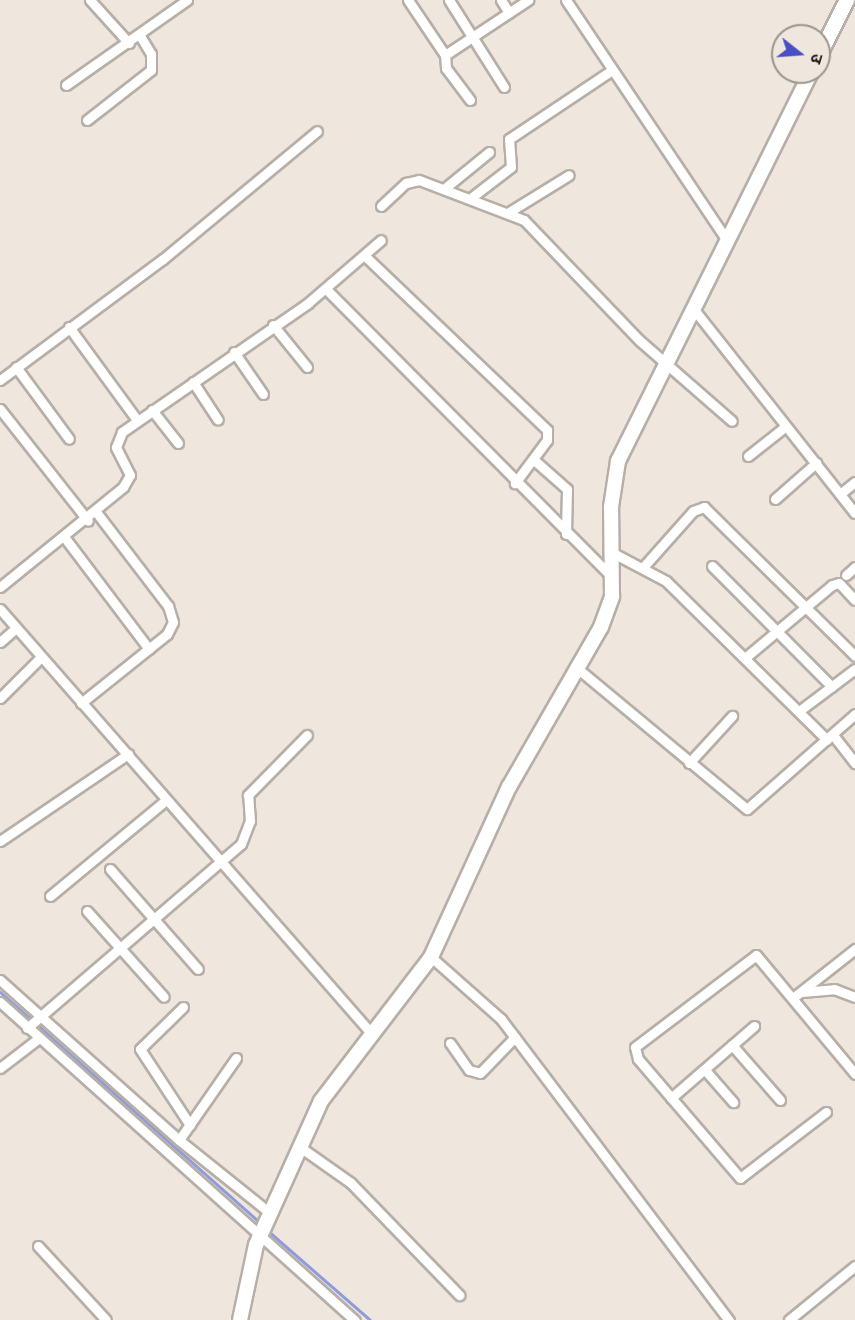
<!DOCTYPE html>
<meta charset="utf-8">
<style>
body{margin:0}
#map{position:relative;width:855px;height:1320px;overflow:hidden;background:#efe7de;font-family:Spectral,"Noto Sans Devanagari",serif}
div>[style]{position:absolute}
.stream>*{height:3px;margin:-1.5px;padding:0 1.5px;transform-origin:1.5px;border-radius:1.5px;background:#8e9cdd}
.roads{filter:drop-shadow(2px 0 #b7afa7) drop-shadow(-2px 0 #b7afa7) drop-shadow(0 2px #b7afa7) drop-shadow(0 -2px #b7afa7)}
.street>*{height:9px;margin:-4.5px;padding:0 4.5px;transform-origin:4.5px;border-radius:4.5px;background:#fff}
.secondary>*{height:14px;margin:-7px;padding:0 7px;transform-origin:7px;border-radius:7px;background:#fff}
span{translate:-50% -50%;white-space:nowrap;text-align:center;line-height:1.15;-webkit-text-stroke:4.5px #efe7de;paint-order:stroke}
.north{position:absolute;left:771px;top:24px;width:60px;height:60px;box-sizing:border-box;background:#efe7de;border:2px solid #9a948e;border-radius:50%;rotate:107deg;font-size:16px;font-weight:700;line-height:24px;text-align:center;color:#1b1815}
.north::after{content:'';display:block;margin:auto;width:21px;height:27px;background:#464fc4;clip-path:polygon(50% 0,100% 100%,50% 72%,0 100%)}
</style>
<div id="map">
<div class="stream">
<div style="left:0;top:992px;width:349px;rotate:41.6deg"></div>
<div style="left:268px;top:1231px;width:135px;rotate:41.1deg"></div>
</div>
<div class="roads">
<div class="street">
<div style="left:90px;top:0;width:58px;rotate:47.8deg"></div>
<div style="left:408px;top:0;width:66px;rotate:56.1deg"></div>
<div style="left:449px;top:0;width:103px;rotate:57.7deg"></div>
<div style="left:501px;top:0;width:15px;rotate:58deg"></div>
<div style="left:566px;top:0;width:291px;rotate:56.2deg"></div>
<div style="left:66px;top:85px;width:148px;rotate:-35.1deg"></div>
<div style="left:470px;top:100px;width:40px;rotate:-127deg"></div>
<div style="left:446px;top:68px;width:13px;rotate:-94deg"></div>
<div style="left:445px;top:55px;width:100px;rotate:-33.5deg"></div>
<div style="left:87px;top:120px;width:81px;rotate:-38deg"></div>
<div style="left:151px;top:70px;width:16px;rotate:-90deg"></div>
<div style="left:151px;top:54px;width:21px;rotate:-121deg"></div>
<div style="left:445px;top:188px;width:57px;rotate:-39.3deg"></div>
<div style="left:472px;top:197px;width:49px;rotate:-37.6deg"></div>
<div style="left:511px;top:167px;width:28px;rotate:-94deg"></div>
<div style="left:509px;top:139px;width:124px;rotate:-33.8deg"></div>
<div style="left:381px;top:206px;width:34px;rotate:-43deg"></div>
<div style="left:406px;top:183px;width:13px;rotate:-13deg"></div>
<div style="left:419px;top:180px;width:112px;rotate:20.9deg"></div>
<div style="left:524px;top:220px;width:166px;rotate:46.2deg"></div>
<div style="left:639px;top:340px;width:123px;rotate:41.1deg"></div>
<div style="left:509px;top:212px;width:70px;rotate:-31.7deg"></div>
<div style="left:365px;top:256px;width:252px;rotate:43.7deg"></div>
<div style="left:547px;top:430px;width:10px;rotate:90deg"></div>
<div style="left:547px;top:440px;width:54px;rotate:126.7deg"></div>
<div style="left:326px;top:289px;width:406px;rotate:45.2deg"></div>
<div style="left:696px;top:312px;width:256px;rotate:51.7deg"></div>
<div style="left:273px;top:325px;width:54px;rotate:51deg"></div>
<div style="left:69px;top:327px;width:115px;rotate:53.8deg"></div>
<div style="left:234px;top:352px;width:51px;rotate:55.4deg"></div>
<div style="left:16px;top:367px;width:89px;rotate:53.6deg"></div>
<div style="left:0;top:380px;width:203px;rotate:-36.6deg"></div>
<div style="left:163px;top:259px;width:200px;rotate:-39.7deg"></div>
<div style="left:193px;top:382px;width:45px;rotate:56.7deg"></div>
<div style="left:0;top:409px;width:142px;rotate:51.8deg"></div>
<div style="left:152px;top:410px;width:42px;rotate:51.8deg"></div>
<div style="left:748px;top:456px;width:48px;rotate:-38.3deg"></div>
<div style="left:534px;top:460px;width:44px;rotate:41.3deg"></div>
<div style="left:567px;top:489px;width:45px;rotate:91.3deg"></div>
<div style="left:840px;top:494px;width:19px;rotate:-39deg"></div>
<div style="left:775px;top:499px;width:55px;rotate:-41.3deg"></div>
<div style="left:65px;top:538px;width:139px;rotate:52.9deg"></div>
<div style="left:613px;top:553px;width:60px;rotate:27.8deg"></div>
<div style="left:666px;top:581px;width:226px;rotate:44.6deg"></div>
<div style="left:645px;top:565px;width:72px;rotate:-48.4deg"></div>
<div style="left:693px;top:511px;width:12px;rotate:-20deg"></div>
<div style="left:704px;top:507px;width:212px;rotate:44.6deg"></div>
<div style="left:712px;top:566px;width:170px;rotate:45.2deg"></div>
<div style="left:846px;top:575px;width:12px;rotate:-42deg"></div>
<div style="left:0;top:587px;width:159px;rotate:-39.1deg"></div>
<div style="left:123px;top:487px;width:14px;rotate:-60deg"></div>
<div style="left:130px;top:475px;width:31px;rotate:-117deg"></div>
<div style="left:116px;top:447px;width:16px;rotate:-68deg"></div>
<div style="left:122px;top:432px;width:226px;rotate:-34.7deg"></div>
<div style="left:308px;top:303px;width:96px;rotate:-40.8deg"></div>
<div style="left:0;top:609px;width:563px;rotate:48.81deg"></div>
<div style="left:0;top:642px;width:21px;rotate:-41deg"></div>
<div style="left:746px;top:657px;width:112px;rotate:-39.9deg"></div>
<div style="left:832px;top:585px;width:7px;rotate:-16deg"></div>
<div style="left:839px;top:583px;width:23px;rotate:47deg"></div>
<div style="left:577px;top:668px;width:221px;rotate:39.7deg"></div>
<div style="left:747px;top:809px;width:144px;rotate:-41.3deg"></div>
<div style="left:0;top:698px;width:57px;rotate:-45deg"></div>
<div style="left:81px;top:703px;width:110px;rotate:-38.7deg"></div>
<div style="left:167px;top:634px;width:13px;rotate:-63deg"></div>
<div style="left:173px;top:622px;width:17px;rotate:-107deg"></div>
<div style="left:168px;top:606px;width:117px;rotate:-127.4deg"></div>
<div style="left:799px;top:711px;width:70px;rotate:-36.9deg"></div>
<div style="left:833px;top:735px;width:36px;rotate:52deg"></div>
<div style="left:689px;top:763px;width:64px;rotate:-47.5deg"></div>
<div style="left:0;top:841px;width:155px;rotate:-34.2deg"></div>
<div style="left:110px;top:869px;width:133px;rotate:48.7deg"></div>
<div style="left:50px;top:896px;width:151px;rotate:-39.6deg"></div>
<div style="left:87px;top:911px;width:115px;rotate:48.2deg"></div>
<div style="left:431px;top:957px;width:94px;rotate:41.5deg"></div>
<div style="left:501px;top:1019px;width:378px;rotate:52.9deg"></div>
<div style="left:0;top:980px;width:240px;rotate:41.8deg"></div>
<div style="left:179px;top:1140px;width:117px;rotate:38.7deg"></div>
<div style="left:802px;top:992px;width:32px;rotate:-5deg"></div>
<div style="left:834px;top:989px;width:22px;rotate:21deg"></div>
<div style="left:794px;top:997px;width:78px;rotate:-38.2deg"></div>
<div style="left:0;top:1002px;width:477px;rotate:41.9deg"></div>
<div style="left:183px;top:1007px;width:60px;rotate:135.7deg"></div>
<div style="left:140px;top:1049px;width:91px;rotate:56.7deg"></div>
<div style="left:27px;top:1028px;width:282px;rotate:-40.7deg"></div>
<div style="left:241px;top:844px;width:25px;rotate:-69deg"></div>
<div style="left:250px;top:821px;width:26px;rotate:-94deg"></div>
<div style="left:248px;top:795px;width:84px;rotate:-45.5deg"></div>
<div style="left:450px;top:1043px;width:33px;rotate:55deg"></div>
<div style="left:469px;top:1070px;width:11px;rotate:15deg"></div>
<div style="left:480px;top:1073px;width:50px;rotate:-45.8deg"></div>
<div style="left:732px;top:1045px;width:73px;rotate:48.9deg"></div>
<div style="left:0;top:1068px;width:49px;rotate:-37.6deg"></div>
<div style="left:705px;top:1070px;width:43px;rotate:48.8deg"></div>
<div style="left:671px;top:1098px;width:110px;rotate:-40.9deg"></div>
<div style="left:826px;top:1112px;width:108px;rotate:142.5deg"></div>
<div style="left:740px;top:1178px;width:157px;rotate:-130.6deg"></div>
<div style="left:638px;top:1059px;width:12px;rotate:-104deg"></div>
<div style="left:635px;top:1047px;width:152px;rotate:-37.2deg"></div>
<div style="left:756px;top:955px;width:155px;rotate:50.2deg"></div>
<div style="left:179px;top:1140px;width:100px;rotate:-55.2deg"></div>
<div style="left:300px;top:1147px;width:62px;rotate:35.2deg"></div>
<div style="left:351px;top:1183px;width:156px;rotate:46deg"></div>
<div style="left:38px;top:1246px;width:100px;rotate:47.4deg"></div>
<div style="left:789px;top:1320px;width:85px;rotate:-39.3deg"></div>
</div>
<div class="secondary">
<div style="left:819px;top:56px;width:63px;rotate:-63.4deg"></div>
<div style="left:240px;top:1320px;width:77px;rotate:-78deg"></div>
<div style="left:256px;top:1245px;width:158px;rotate:-65.7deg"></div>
<div style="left:321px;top:1101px;width:181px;rotate:-52.6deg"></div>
<div style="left:431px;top:957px;width:187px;rotate:-65.4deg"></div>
<div style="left:509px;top:787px;width:185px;rotate:-60.1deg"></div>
<div style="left:601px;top:627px;width:33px;rotate:-70deg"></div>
<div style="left:612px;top:596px;width:89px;rotate:-90.6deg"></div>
<div style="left:611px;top:507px;width:47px;rotate:-81.3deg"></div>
<div style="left:618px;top:461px;width:434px;rotate:-63.6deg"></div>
</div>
</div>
<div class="north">उ</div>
</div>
